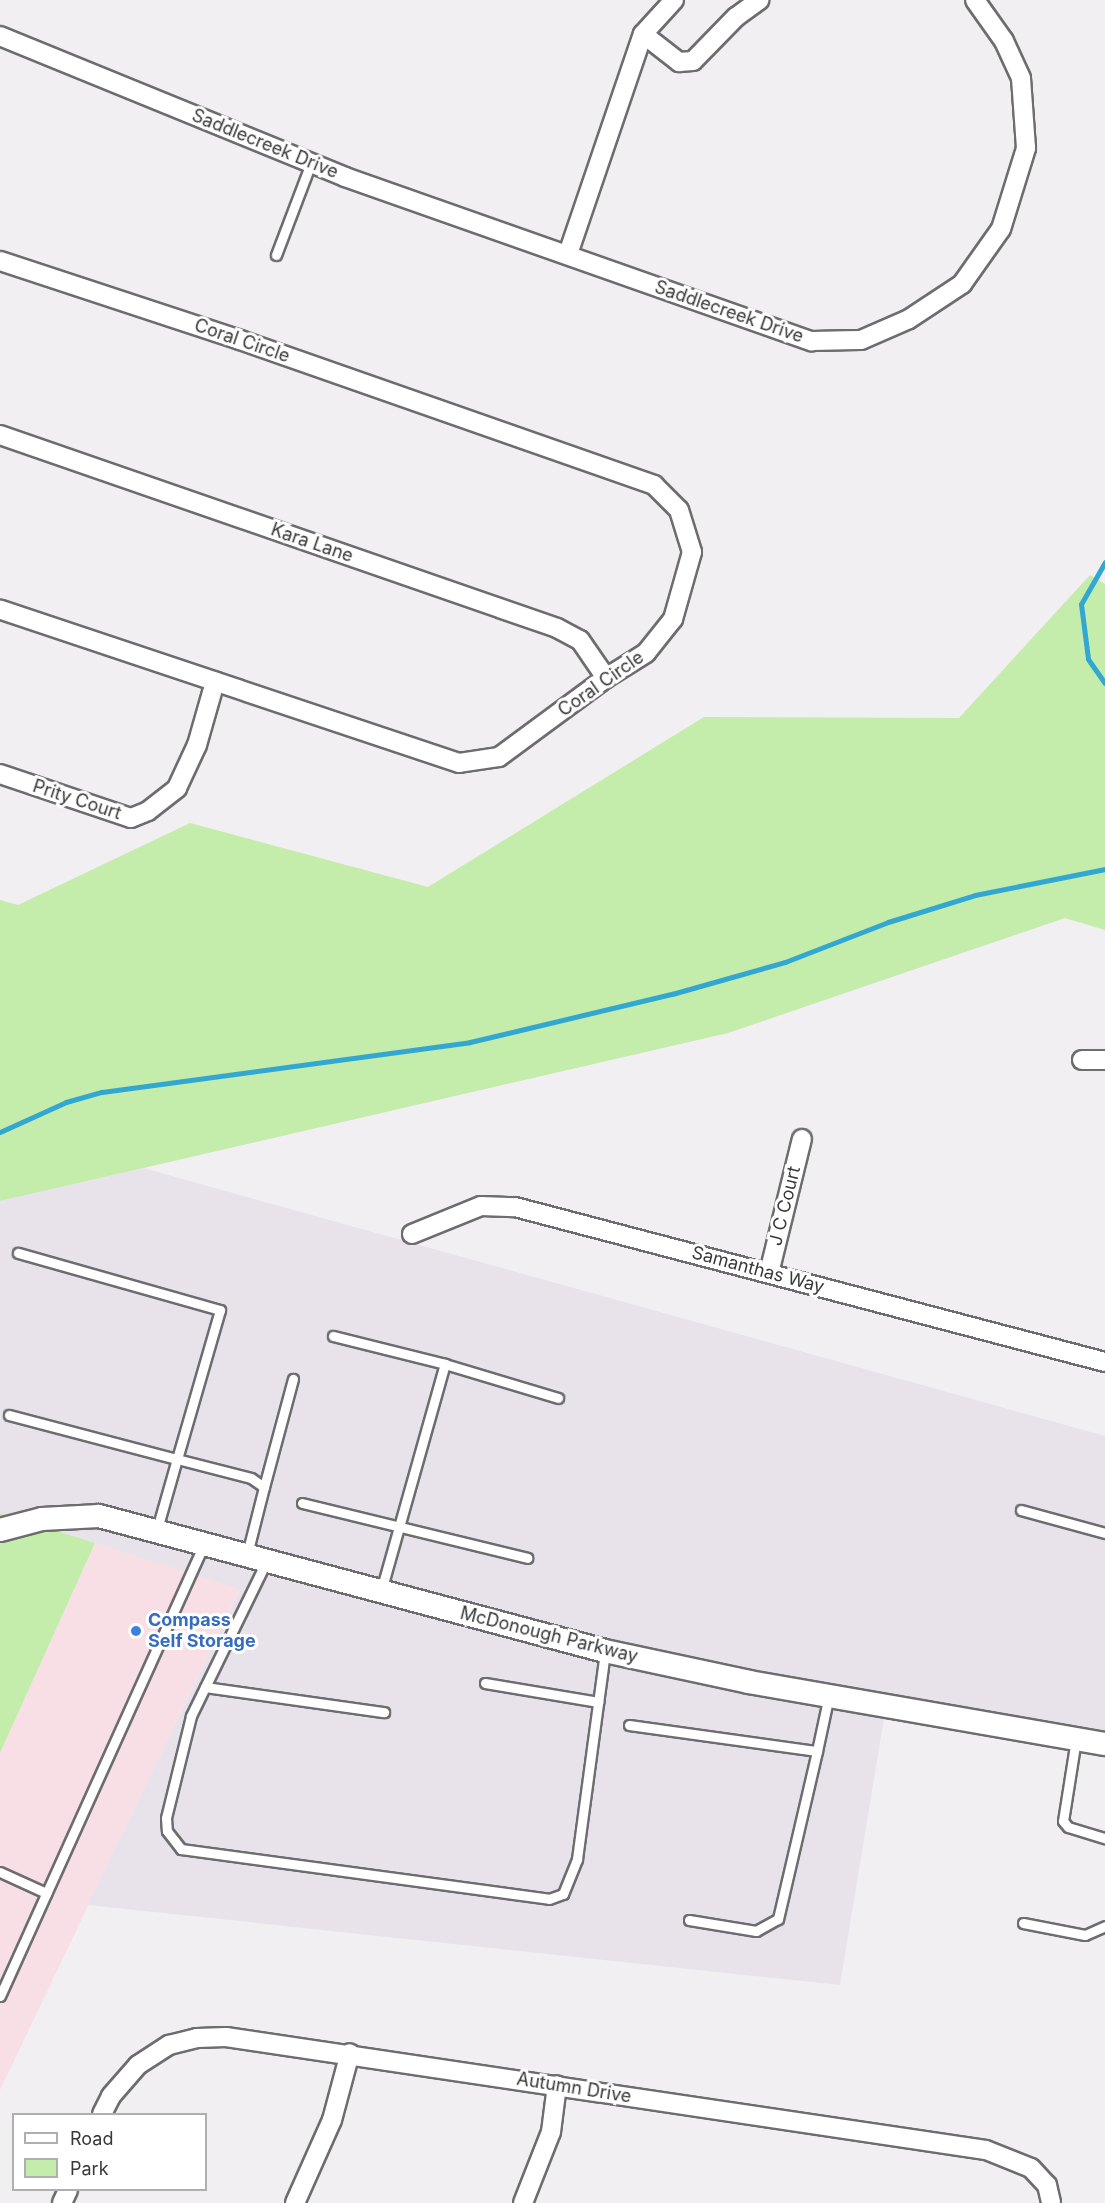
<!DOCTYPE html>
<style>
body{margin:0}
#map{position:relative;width:1105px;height:2203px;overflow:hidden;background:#f1eff2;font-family:Inter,sans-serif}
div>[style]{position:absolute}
.commercial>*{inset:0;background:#f8dfe6}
.built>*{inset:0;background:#e8e2eb}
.green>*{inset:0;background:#c4ecaa}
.stream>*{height:5px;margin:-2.5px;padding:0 2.5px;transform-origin:2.5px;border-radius:2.5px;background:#32a7d1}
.roads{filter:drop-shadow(2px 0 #6d6c6e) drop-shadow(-2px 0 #6d6c6e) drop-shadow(0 2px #6d6c6e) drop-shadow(0 -2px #6d6c6e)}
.service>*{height:9px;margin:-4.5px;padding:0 4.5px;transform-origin:4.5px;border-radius:4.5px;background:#fff}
.minor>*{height:18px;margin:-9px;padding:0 9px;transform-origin:9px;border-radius:9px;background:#fff}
.tertiary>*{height:22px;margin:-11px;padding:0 11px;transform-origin:11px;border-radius:11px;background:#fff}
.dots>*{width:16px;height:16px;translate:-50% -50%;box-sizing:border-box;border:3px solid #fff;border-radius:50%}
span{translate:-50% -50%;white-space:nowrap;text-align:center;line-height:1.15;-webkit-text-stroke:6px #fff;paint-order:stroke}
.street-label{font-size:18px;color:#393839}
.shop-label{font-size:18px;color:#366cbe;font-weight:700}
.left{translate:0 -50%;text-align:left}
.legend{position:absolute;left:12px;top:2113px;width:195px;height:78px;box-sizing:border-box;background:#fff;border:2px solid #b0afb0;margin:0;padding:8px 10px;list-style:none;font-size:18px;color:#393839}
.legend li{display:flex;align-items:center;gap:12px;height:30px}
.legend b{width:30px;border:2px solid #b0afb0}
</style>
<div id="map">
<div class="commercial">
<div style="clip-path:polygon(95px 1543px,240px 1588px,0 2090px,0 1753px)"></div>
</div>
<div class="built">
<div style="clip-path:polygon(143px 1168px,1105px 1436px,1105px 1746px,886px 1706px,840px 1985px,88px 1905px,240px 1589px,0 1513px,0 1201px)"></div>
</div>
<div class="green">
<div style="clip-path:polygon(1090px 575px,1105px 584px,1105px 930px,1065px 918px,728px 1033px,0 1201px,0 900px,18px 905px,190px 823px,428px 887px,704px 717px,959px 718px)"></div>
<div style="clip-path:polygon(0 1513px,95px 1543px,0 1753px)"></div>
</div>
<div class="stream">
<div style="left:1105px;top:562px;width:48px;rotate:119.7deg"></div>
<div style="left:1081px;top:604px;width:55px;rotate:82.7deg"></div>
<div style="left:1088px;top:659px;width:29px;rotate:55deg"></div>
<div style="left:0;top:1132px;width:72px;rotate:-24.4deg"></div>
<div style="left:66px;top:1102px;width:37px;rotate:-16deg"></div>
<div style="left:102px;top:1092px;width:371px;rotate:-7.7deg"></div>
<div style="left:470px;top:1042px;width:208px;rotate:-13.4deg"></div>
<div style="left:672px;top:994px;width:117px;rotate:-15.8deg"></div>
<div style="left:785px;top:962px;width:110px;rotate:-21.2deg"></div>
<div style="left:888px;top:922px;width:91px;rotate:-17.2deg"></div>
<div style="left:975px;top:895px;width:133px;rotate:-11.3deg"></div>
</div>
<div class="roads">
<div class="service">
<div style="left:276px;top:255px;width:98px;rotate:-69.2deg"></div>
<div style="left:333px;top:1336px;width:115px;rotate:14deg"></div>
<div style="left:9px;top:1415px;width:174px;rotate:14.7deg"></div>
<div style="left:177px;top:1459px;width:155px;rotate:-73.9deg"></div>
<div style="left:220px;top:1310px;width:210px;rotate:-164.2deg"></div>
<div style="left:264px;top:1487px;width:112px;rotate:-75deg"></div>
<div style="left:302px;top:1503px;width:232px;rotate:13.7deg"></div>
<div style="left:1021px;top:1510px;width:87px;rotate:15.3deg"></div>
<div style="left:157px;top:1529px;width:73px;rotate:-74.1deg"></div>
<div style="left:177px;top:1459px;width:76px;rotate:14.4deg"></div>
<div style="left:251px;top:1478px;width:16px;rotate:35deg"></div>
<div style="left:264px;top:1487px;width:69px;rotate:104.2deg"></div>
<div style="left:266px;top:1562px;width:171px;rotate:116deg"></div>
<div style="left:191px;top:1716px;width:105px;rotate:103.8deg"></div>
<div style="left:166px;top:1818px;width:13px;rotate:86deg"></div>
<div style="left:167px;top:1831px;width:23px;rotate:52deg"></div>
<div style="left:181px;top:1849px;width:371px;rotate:7.7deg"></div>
<div style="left:549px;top:1899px;width:15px;rotate:-20deg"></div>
<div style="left:563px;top:1894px;width:38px;rotate:-68deg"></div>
<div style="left:577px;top:1859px;width:210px;rotate:-82.3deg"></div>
<div style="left:381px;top:1591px;width:236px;rotate:-74.3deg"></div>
<div style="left:445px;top:1364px;width:118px;rotate:16.7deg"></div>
<div style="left:485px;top:1683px;width:115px;rotate:9.5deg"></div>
<div style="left:205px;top:1687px;width:181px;rotate:8deg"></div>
<div style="left:629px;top:1725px;width:190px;rotate:7.9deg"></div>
<div style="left:817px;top:1751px;width:57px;rotate:-77.9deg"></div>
<div style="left:1076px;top:1739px;width:83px;rotate:99deg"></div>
<div style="left:1063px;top:1821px;width:8px;rotate:50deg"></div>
<div style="left:1068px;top:1827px;width:39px;rotate:17deg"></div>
<div style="left:0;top:1872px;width:51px;rotate:24.5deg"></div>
<div style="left:689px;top:1920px;width:68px;rotate:9.3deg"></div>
<div style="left:756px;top:1931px;width:25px;rotate:-29deg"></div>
<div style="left:778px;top:1919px;width:172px;rotate:-76.9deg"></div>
<div style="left:1023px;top:1923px;width:63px;rotate:11deg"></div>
<div style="left:1085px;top:1935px;width:22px;rotate:-24deg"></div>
<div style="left:0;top:1996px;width:496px;rotate:-65.7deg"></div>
</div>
<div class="minor">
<div style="left:643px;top:34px;width:46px;rotate:37.9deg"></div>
<div style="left:679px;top:62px;width:14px;rotate:-4deg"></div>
<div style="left:693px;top:61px;width:62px;rotate:-45.7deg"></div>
<div style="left:736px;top:17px;width:29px;rotate:-36deg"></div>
<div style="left:0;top:36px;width:373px;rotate:22.2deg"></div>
<div style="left:345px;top:177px;width:495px;rotate:19.4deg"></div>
<div style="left:812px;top:341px;width:49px;rotate:-1.2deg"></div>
<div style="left:861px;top:340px;width:52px;rotate:-23.6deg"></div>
<div style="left:909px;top:319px;width:64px;rotate:-33.4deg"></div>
<div style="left:962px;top:284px;width:67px;rotate:-54.7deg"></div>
<div style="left:1001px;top:229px;width:85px;rotate:-72.8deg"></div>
<div style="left:1026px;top:148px;width:70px;rotate:-94.1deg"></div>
<div style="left:1021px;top:78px;width:41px;rotate:-114.7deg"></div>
<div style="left:1004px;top:41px;width:50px;rotate:-125.3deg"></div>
<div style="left:568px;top:254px;width:232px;rotate:-71.2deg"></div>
<div style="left:643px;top:34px;width:46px;rotate:-47.6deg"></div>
<div style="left:0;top:261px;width:253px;rotate:18.2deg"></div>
<div style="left:240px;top:340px;width:439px;rotate:19.3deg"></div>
<div style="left:654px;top:485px;width:35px;rotate:45deg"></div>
<div style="left:679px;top:510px;width:44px;rotate:72.8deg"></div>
<div style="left:692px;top:552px;width:70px;rotate:105.8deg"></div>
<div style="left:673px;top:619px;width:43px;rotate:128.5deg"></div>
<div style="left:646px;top:653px;width:47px;rotate:148deg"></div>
<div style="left:606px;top:678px;width:133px;rotate:143.6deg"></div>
<div style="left:499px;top:757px;width:40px;rotate:171.5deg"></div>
<div style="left:459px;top:763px;width:484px;rotate:-161.5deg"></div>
<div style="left:0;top:435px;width:589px;rotate:19.11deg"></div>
<div style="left:557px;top:628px;width:26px;rotate:28deg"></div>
<div style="left:580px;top:640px;width:46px;rotate:55.6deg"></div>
<div style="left:0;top:774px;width:138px;rotate:18.6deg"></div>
<div style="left:131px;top:818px;width:18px;rotate:-22deg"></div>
<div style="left:148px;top:811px;width:37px;rotate:-38deg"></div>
<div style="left:177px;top:788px;width:47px;rotate:-65.1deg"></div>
<div style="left:197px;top:745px;width:66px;rotate:-74.1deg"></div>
<div style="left:1082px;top:1060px;width:23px"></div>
<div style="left:412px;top:1234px;width:74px;rotate:-22.1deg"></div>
<div style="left:481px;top:1206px;width:34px;rotate:2deg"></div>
<div style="left:515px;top:1207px;width:610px;rotate:14.72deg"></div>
<div style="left:769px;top:1273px;width:138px;rotate:-76.2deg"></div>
<div style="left:102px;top:2114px;width:20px;rotate:-63deg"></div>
<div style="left:111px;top:2096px;width:41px;rotate:-48.9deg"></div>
<div style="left:138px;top:2065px;width:37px;rotate:-33deg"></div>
<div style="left:169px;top:2045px;width:29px;rotate:-14deg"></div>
<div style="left:197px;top:2038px;width:29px;rotate:-2deg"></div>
<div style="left:226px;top:2037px;width:768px;rotate:8.46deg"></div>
<div style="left:986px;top:2150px;width:48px;rotate:21.8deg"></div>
<div style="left:1031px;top:2168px;width:23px;rotate:47deg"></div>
<div style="left:1047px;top:2185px;width:18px;rotate:77deg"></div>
<div style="left:62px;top:2203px;width:14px;rotate:-65deg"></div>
<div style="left:295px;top:2203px;width:91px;rotate:-66deg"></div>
<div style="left:332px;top:2120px;width:69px;rotate:-75deg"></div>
<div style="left:523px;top:2203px;width:76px;rotate:-68.5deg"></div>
<div style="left:551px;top:2132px;width:47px;rotate:-82.7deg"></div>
</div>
<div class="tertiary">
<div style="left:0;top:1530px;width:43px;rotate:-14.7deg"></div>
<div style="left:42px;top:1519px;width:57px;rotate:-3deg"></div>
<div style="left:99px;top:1516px;width:524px;rotate:14.94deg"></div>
<div style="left:605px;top:1651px;width:147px;rotate:12.1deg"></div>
<div style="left:749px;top:1682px;width:361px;rotate:9.9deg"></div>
</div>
</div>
<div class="dots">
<div style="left:136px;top:1631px;background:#3f7fe0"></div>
</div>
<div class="street-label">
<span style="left:265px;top:144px;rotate:22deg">Saddlecreek Drive</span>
<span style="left:729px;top:312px;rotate:19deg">Saddlecreek Drive</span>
<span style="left:242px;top:341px;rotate:19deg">Coral Circle</span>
<span style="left:312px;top:543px;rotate:19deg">Kara Lane</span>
<span style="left:601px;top:684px;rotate:-35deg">Coral Circle</span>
<span style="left:77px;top:800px;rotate:18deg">Prity Court</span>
<span style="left:785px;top:1206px;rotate:-76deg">J C Court</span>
<span style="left:758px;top:1270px;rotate:15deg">Samanthas Way</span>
<span style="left:549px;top:1635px;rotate:14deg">McDonough Parkway</span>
<span style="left:574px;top:2088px;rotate:9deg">Autumn Drive</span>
</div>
<div class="shop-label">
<span class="left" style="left:148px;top:1631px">Compass<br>Self Storage</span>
</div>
<ul class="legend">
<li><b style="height:8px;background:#fff"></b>Road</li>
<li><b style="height:16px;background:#c4ecaa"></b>Park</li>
</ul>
</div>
